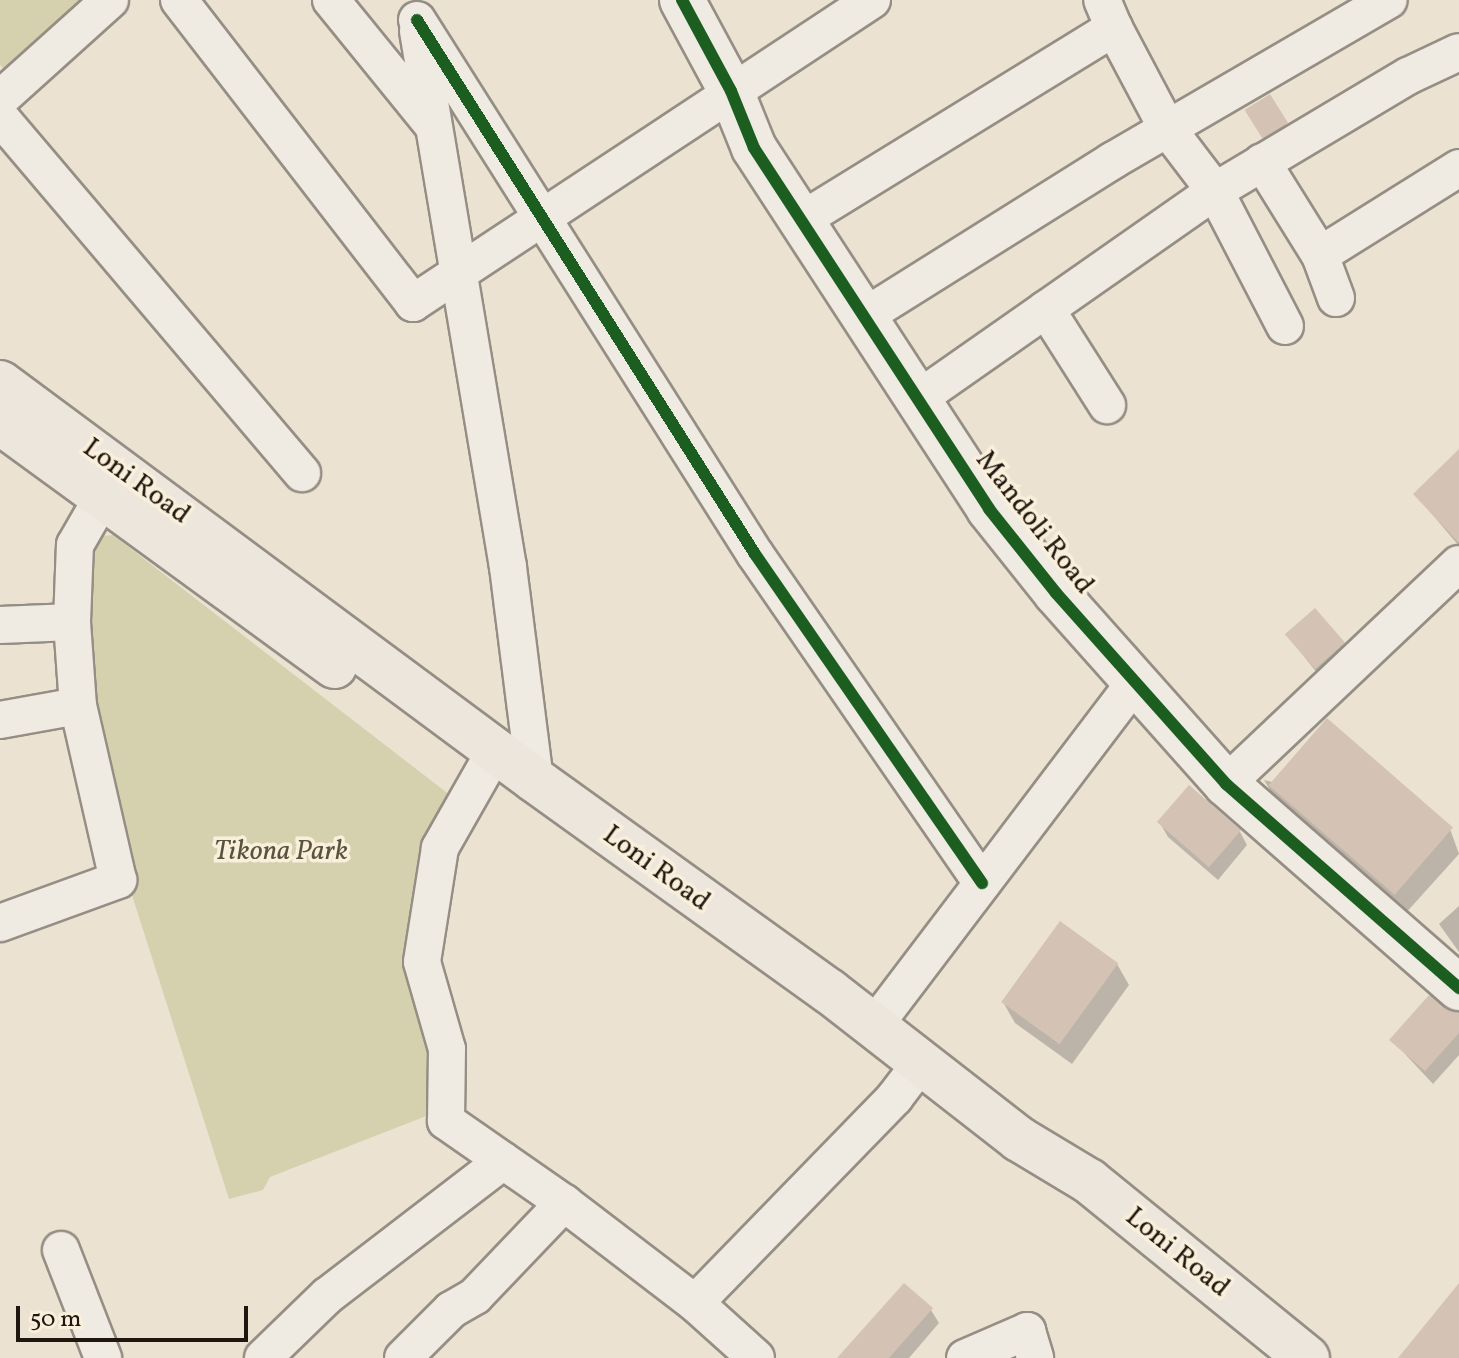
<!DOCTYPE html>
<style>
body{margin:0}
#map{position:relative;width:1459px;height:1358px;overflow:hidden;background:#ece2d2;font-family:Vollkorn,serif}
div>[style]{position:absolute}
.green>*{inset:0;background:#d5d1af}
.shadow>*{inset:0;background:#0003}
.building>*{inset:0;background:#d4c3b4;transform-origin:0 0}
.roads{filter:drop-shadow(2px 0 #958e84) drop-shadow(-2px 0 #958e84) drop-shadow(0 2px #958e84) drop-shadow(0 -2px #958e84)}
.street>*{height:36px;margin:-18px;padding:0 18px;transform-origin:18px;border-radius:18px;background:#efeae2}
.secondary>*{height:44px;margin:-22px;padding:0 22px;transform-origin:22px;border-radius:22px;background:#efeae2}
.highway>*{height:44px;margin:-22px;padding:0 22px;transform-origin:22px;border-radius:22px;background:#ece6dd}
.cycleway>*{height:12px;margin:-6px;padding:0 6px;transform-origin:6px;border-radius:6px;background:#1b5e20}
span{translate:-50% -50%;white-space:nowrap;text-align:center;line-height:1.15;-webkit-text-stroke:7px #f9efdb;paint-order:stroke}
.street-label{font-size:28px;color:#1f160f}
.park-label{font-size:28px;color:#58533d;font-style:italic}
.scale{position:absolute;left:16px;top:1306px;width:232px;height:36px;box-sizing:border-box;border:4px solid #1f160f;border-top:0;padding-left:10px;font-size:24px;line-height:28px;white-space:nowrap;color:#1f160f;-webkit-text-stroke:6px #f9efdb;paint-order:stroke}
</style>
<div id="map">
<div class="green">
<div style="clip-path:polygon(0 0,90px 0,5px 70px,0 65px)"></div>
<div style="clip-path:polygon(113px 535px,459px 802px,424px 989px,434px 1113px,270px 1177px,263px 1190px,229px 1199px,116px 845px,92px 725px,80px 559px,102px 536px)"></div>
</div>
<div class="shadow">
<div style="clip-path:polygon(1269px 96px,1294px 137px,1272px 151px,1254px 123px)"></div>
<div style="clip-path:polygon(1459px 468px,1459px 546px,1415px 494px)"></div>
<div style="clip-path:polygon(1287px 635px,1343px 644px,1351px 658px,1325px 683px)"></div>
<div style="clip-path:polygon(1264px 780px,1450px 829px,1459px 854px,1404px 915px,1276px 800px)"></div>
<div style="clip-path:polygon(1160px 823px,1240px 832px,1247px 845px,1218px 880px,1168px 837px)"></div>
<div style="clip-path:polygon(1459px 906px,1459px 952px,1439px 924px)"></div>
<div style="clip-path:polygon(1117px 964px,1129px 985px,1072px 1064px,1015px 1023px,1003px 1002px)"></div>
<div style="clip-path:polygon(1459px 1016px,1459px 1055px,1433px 1084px,1392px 1040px)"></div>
<div style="clip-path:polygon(931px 1310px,939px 1323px,909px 1358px,840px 1358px)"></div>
</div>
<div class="building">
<div style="left:1270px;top:94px;width:34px;height:30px;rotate:58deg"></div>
<div style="clip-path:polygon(1459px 449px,1459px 543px,1413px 494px)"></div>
<div style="left:1315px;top:608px;width:46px;height:40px;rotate:49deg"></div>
<div style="left:1327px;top:718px;width:167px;height:89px;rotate:41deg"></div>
<div style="left:1189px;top:785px;width:69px;height:49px;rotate:41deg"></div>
<div style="left:1060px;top:921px;width:72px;height:100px;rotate:36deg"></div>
<div style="clip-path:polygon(1429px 995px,1459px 1012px,1459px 1033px,1425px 1071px,1389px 1040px)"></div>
<div style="clip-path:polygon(904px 1283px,933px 1308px,889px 1358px,837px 1358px)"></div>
<div style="clip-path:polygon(1459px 1283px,1459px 1358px,1398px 1358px)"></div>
</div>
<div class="roads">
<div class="street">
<div style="left:179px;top:0;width:383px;rotate:52.3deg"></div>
<div style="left:413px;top:303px;width:550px;rotate:-33.43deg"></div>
<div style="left:331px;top:0;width:159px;rotate:50.9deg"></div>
<div style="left:417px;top:20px;width:632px;rotate:57.67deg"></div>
<div style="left:755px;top:554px;width:400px;rotate:55.4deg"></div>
<div style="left:1114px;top:28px;width:113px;rotate:62.1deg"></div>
<div style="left:1167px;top:128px;width:79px;rotate:52.7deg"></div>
<div style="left:1215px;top:191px;width:152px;rotate:62.6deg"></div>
<div style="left:418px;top:31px;width:544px;rotate:80.47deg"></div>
<div style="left:508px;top:567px;width:215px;rotate:82.8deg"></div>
<div style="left:0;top:99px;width:148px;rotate:-42deg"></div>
<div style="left:0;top:117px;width:467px;rotate:49.7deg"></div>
<div style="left:1262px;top:162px;width:110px;rotate:58.1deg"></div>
<div style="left:1320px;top:255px;width:46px;rotate:69.6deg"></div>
<div style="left:800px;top:221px;width:369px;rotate:-31.6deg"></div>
<div style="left:1114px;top:28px;width:30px;rotate:-113deg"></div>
<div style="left:1320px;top:255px;width:164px;rotate:-32deg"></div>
<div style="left:1046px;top:309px;width:114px;rotate:57.6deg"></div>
<div style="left:865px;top:316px;width:292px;rotate:-32.1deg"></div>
<div style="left:1112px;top:161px;width:320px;rotate:-30.2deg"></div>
<div style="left:915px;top:401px;width:366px;rotate:-35deg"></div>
<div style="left:1215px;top:191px;width:225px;rotate:-30.8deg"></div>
<div style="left:1408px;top:76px;width:56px;rotate:-25.2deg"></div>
<div style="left:0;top:625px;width:72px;rotate:-2.4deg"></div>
<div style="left:0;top:720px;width:79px;rotate:-10.2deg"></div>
<div style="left:495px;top:751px;width:112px;rotate:119.6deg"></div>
<div style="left:440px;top:848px;width:115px;rotate:99deg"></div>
<div style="left:422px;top:962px;width:91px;rotate:74deg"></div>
<div style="left:447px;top:1049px;width:72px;rotate:90.8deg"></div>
<div style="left:446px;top:1121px;width:144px;rotate:34.8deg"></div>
<div style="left:564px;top:1203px;width:165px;rotate:37.4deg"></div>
<div style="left:695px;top:1303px;width:82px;rotate:42deg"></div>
<div style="left:1226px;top:784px;width:320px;rotate:-43.4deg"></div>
<div style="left:0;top:923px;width:126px;rotate:-20deg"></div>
<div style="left:118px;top:880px;width:179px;rotate:-102.9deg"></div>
<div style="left:78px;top:706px;width:84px;rotate:-94.1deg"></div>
<div style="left:72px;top:622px;width:77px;rotate:-87.8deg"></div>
<div style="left:75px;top:545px;width:54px;rotate:-60.1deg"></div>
<div style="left:874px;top:1026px;width:432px;rotate:-52.8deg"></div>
<div style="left:61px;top:1250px;width:116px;rotate:68.7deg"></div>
<div style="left:695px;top:1303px;width:287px;rotate:-45.8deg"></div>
<div style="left:895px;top:1097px;width:43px;rotate:-52.6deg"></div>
<div style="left:263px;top:1358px;width:89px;rotate:-44.1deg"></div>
<div style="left:327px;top:1296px;width:222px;rotate:-37.5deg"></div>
<div style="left:403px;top:1358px;width:68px;rotate:-45deg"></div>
<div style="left:451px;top:1310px;width:28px;rotate:-30deg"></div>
<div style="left:475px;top:1296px;width:129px;rotate:-46.3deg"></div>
<div style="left:965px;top:1358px;width:68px;rotate:-23.5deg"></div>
<div style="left:1027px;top:1331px;width:28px;rotate:73deg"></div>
</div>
<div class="secondary">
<div style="left:682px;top:0;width:103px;rotate:61.7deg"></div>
<div style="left:731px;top:91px;width:61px;rotate:68deg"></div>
<div style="left:754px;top:148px;width:431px;rotate:56.9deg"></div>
<div style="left:989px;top:509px;width:107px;rotate:51.4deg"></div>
<div style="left:1056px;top:593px;width:256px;rotate:48.3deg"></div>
<div style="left:1226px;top:784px;width:310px;rotate:41.2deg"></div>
</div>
<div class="highway">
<div style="left:0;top:383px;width:666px;rotate:36.58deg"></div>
<div style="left:535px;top:780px;width:362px;rotate:35.7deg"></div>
<div style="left:829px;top:991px;width:241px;rotate:37.9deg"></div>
<div style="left:1019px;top:1139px;width:82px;rotate:31deg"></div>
<div style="left:1089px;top:1181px;width:281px;rotate:39.1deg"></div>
<div style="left:0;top:422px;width:414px;rotate:36.1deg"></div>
</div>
</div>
<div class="cycleway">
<div style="left:682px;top:0;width:103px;rotate:61.7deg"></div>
<div style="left:731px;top:91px;width:61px;rotate:68deg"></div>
<div style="left:754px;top:148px;width:431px;rotate:56.9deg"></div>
<div style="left:989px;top:509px;width:107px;rotate:51.4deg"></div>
<div style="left:1056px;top:593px;width:256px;rotate:48.3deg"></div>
<div style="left:1226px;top:784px;width:310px;rotate:41.2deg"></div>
<div style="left:417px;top:20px;width:632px;rotate:57.67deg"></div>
<div style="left:755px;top:554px;width:400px;rotate:55.4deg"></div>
</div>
<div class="street-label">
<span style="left:136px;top:482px;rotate:36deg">Loni Road</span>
<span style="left:1034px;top:523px;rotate:52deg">Mandoli Road</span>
<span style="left:656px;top:869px;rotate:36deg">Loni Road</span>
<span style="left:1177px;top:1253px;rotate:39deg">Loni Road</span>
</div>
<div class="park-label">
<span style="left:281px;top:852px">Tikona Park</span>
</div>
<div class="scale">50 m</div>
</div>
